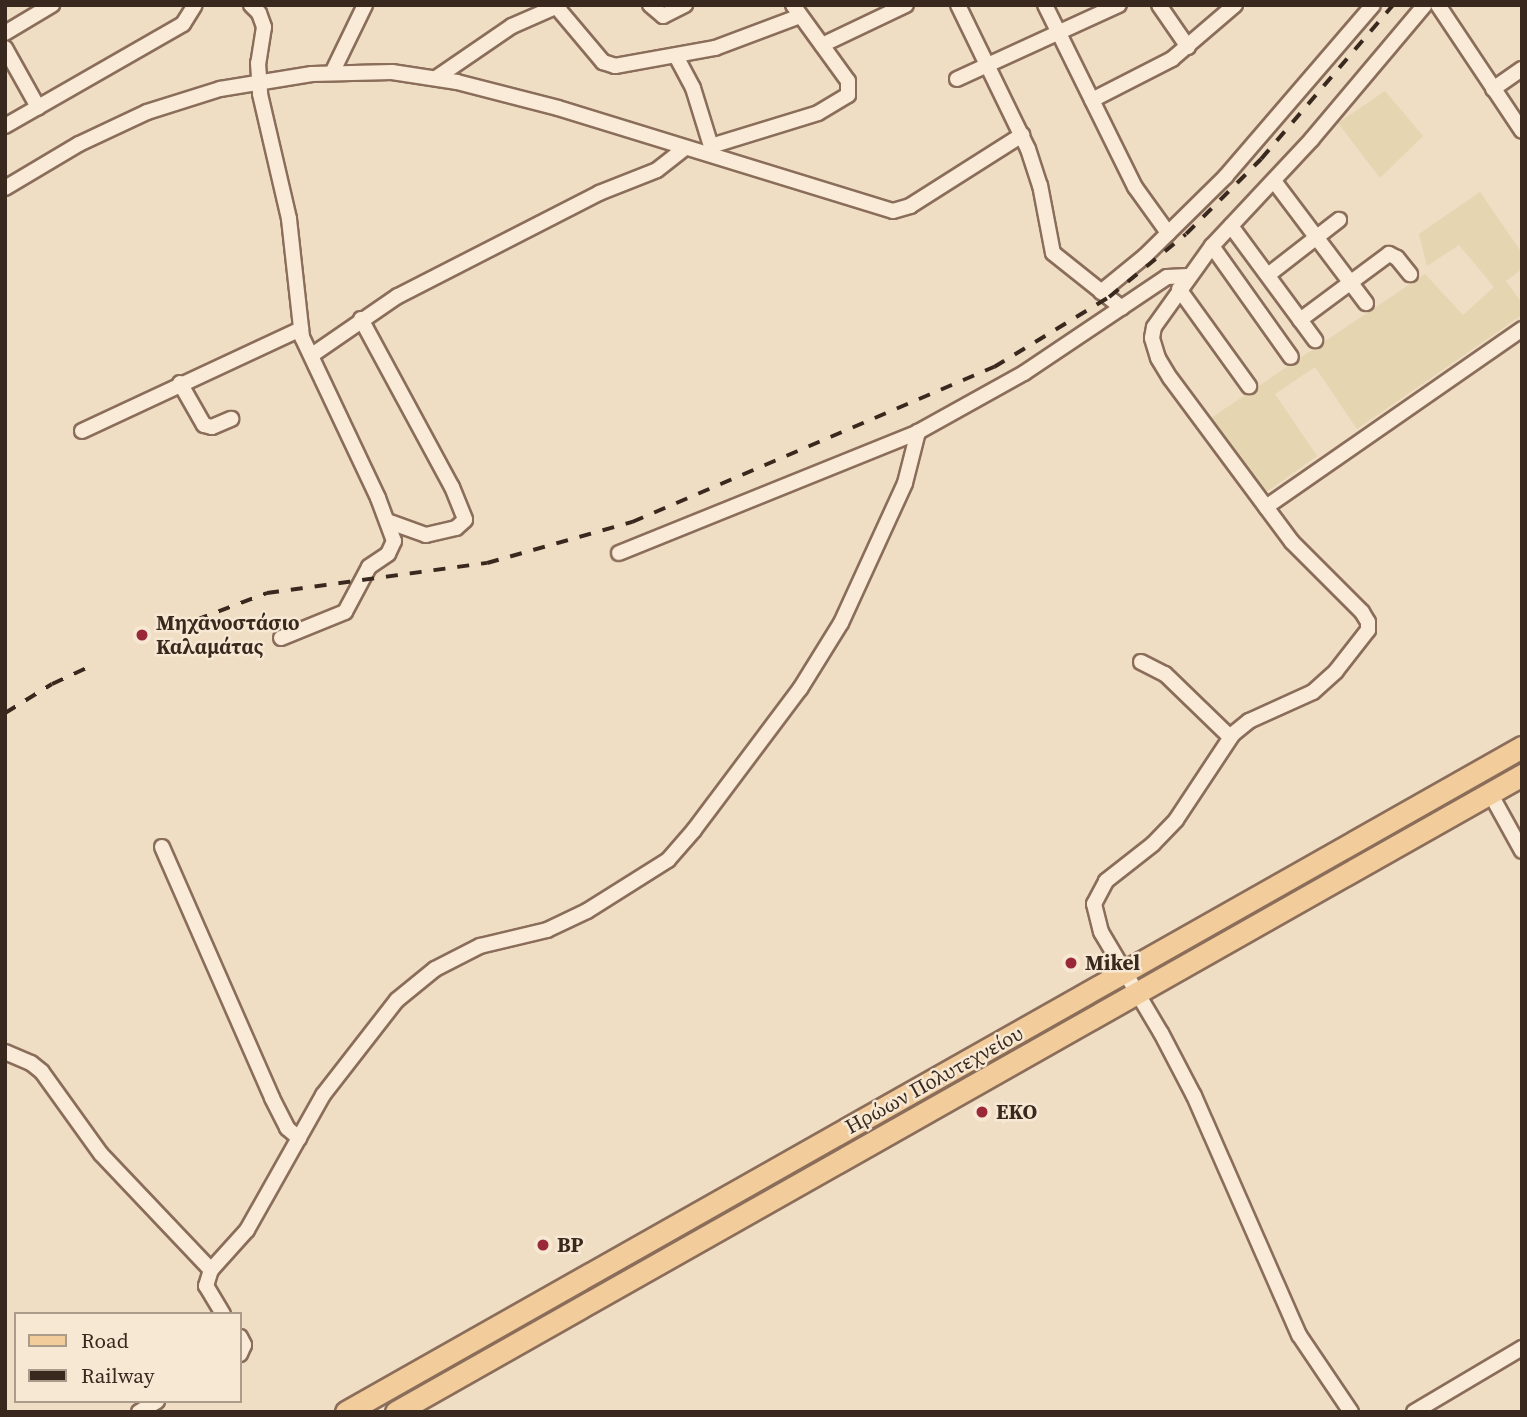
<!DOCTYPE html>
<meta charset="utf-8">
<style>
body{margin:0}
#map{position:relative;width:1527px;height:1417px;overflow:hidden;background:#efddc4;font-family:"Source Serif 4",serif}
div>[style]{position:absolute}
.farmland>*{inset:0;background:#e5d6b1}
.roads{filter:drop-shadow(2px 0 #8a6d5a) drop-shadow(-2px 0 #8a6d5a) drop-shadow(0 2px #8a6d5a) drop-shadow(0 -2px #8a6d5a)}
.minor>*{height:14px;margin:-7px;padding:0 7px;transform-origin:7px;border-radius:7px;background:#f9ebd7}
.primary>*{height:21px;margin:-10.5px;padding:0 10.5px;transform-origin:10.5px;border-radius:10.5px;background:#f2cc9b}
.rail>*{height:3.5px;margin-top:-1.75px;transform-origin:0;background:repeating-linear-gradient(90deg,#39281e 0 12px,transparent 0 24px)}
.dots>*{width:19px;height:19px;translate:-50% -50%;box-sizing:border-box;border:4px solid #f6e8d3;border-radius:50%}
span{translate:-50% -50%;white-space:nowrap;text-align:center;line-height:1.15;-webkit-text-stroke:5px #f6e8d3;paint-order:stroke}
.poi-label{font-size:21px;color:#39281e;font-weight:700}
.left{translate:0 -50%;text-align:left}
.street-label{font-size:21px;color:#39281e}
.frame{position:absolute;inset:0;border:7px solid #39281e;pointer-events:none}
.legend{position:absolute;left:14px;top:1312px;width:228px;height:91px;box-sizing:border-box;background:#f6e8d3;border:2px solid #aa9b8b;margin:0;padding:9px 12px;list-style:none;font-size:21px;color:#39281e}
.legend li{display:flex;align-items:center;gap:14px;height:35px}
.legend b{width:35px;border:2px solid #aa9b8b}
</style>
<div id="map">
<div class="farmland">
<div style="clip-path:polygon(1385px 91px,1423px 136px,1380px 178px,1338px 123px)"></div>
<div style="clip-path:polygon(1480px 192px,1522px 253px,1522px 269px,1506px 281px,1522px 303px,1522px 315px,1357px 429px,1315px 367px,1275px 394px,1317px 456px,1265px 493px,1211px 418px,1425px 274px,1463px 315px,1494px 287px,1459px 245px,1427px 266px,1419px 234px)"></div>
</div>
<div class="roads">
<div class="minor">
<div style="left:251px;top:5px;width:11px;rotate:45deg"></div>
<div style="left:259px;top:13px;width:15px;rotate:70deg"></div>
<div style="left:264px;top:27px;width:36px;rotate:99deg"></div>
<div style="left:258px;top:63px;width:31px;rotate:86deg"></div>
<div style="left:260px;top:94px;width:128px;rotate:76.9deg"></div>
<div style="left:289px;top:219px;width:119px;rotate:83.7deg"></div>
<div style="left:302px;top:337px;width:178px;rotate:64.7deg"></div>
<div style="left:378px;top:498px;width:46px;rotate:69.6deg"></div>
<div style="left:394px;top:541px;width:14px;rotate:115deg"></div>
<div style="left:388px;top:554px;width:23px;rotate:146deg"></div>
<div style="left:369px;top:567px;width:51px;rotate:118.1deg"></div>
<div style="left:345px;top:612px;width:69px;rotate:157.9deg"></div>
<div style="left:555px;top:5px;width:75px;rotate:49.9deg"></div>
<div style="left:603px;top:62px;width:13px;rotate:18deg"></div>
<div style="left:615px;top:66px;width:102px;rotate:-10.2deg"></div>
<div style="left:715px;top:48px;width:91px;rotate:-20.6deg"></div>
<div style="left:650px;top:5px;width:17px;rotate:40deg"></div>
<div style="left:663px;top:16px;width:25px;rotate:-27deg"></div>
<div style="left:958px;top:5px;width:160px;rotate:64.1deg"></div>
<div style="left:1028px;top:149px;width:38px;rotate:72deg"></div>
<div style="left:1040px;top:185px;width:69px;rotate:79.2deg"></div>
<div style="left:1053px;top:253px;width:88px;rotate:38.6deg"></div>
<div style="left:1045px;top:5px;width:203px;rotate:63.7deg"></div>
<div style="left:1135px;top:187px;width:57px;rotate:54.3deg"></div>
<div style="left:1159px;top:5px;width:51px;rotate:55.4deg"></div>
<div style="left:1438px;top:5px;width:151px;rotate:56.3deg"></div>
<div style="left:5px;top:33px;width:55px;rotate:-30.8deg"></div>
<div style="left:822px;top:45px;width:93px;rotate:-25.5deg"></div>
<div style="left:5px;top:48px;width:68px;rotate:60.8deg"></div>
<div style="left:676px;top:56px;width:36px;rotate:62deg"></div>
<div style="left:693px;top:88px;width:61px;rotate:72.8deg"></div>
<div style="left:711px;top:146px;width:7px;rotate:98deg"></div>
<div style="left:332px;top:73px;width:76px;rotate:-64.1deg"></div>
<div style="left:436px;top:78px;width:92px;rotate:-34.4deg"></div>
<div style="left:512px;top:26px;width:52px;rotate:-23.6deg"></div>
<div style="left:957px;top:79px;width:178px;rotate:-24.6deg"></div>
<div style="left:1493px;top:89px;width:35px;rotate:-35deg"></div>
<div style="left:1092px;top:100px;width:90px;rotate:-27.1deg"></div>
<div style="left:1172px;top:59px;width:83px;rotate:-40.6deg"></div>
<div style="left:5px;top:126px;width:205px;rotate:-29.8deg"></div>
<div style="left:183px;top:24px;width:22px;rotate:-58deg"></div>
<div style="left:711px;top:146px;width:112px;rotate:-17.1deg"></div>
<div style="left:818px;top:113px;width:35px;rotate:-31deg"></div>
<div style="left:848px;top:95px;width:14px;rotate:-90deg"></div>
<div style="left:848px;top:81px;width:94px;rotate:-125.9deg"></div>
<div style="left:1274px;top:181px;width:153px;rotate:53deg"></div>
<div style="left:5px;top:188px;width:86px;rotate:-30.7deg"></div>
<div style="left:79px;top:144px;width:75px;rotate:-25.2deg"></div>
<div style="left:147px;top:112px;width:77px;rotate:-17.5deg"></div>
<div style="left:220px;top:89px;width:93px;rotate:-9.3deg"></div>
<div style="left:312px;top:74px;width:80px;rotate:-1.4deg"></div>
<div style="left:392px;top:72px;width:66px;rotate:8.7deg"></div>
<div style="left:457px;top:82px;width:104px;rotate:14.4deg"></div>
<div style="left:558px;top:108px;width:350px;rotate:17.1deg"></div>
<div style="left:893px;top:211px;width:18px;rotate:-16deg"></div>
<div style="left:910px;top:206px;width:133px;rotate:-32.4deg"></div>
<div style="left:1231px;top:226px;width:142px;rotate:53.6deg"></div>
<div style="left:1212px;top:246px;width:136px;rotate:54.6deg"></div>
<div style="left:1268px;top:275px;width:90px;rotate:-37.8deg"></div>
<div style="left:1179px;top:289px;width:120px;rotate:54.2deg"></div>
<div style="left:1101px;top:292px;width:57px;rotate:-39.3deg"></div>
<div style="left:1145px;top:256px;width:114px;rotate:-44.6deg"></div>
<div style="left:1226px;top:176px;width:225px;rotate:-49.3deg"></div>
<div style="left:361px;top:319px;width:191px;rotate:61.6deg"></div>
<div style="left:452px;top:487px;width:35px;rotate:68deg"></div>
<div style="left:465px;top:520px;width:12px;rotate:138deg"></div>
<div style="left:456px;top:528px;width:31px;rotate:167deg"></div>
<div style="left:426px;top:535px;width:41px;rotate:-160.3deg"></div>
<div style="left:1300px;top:320px;width:111px;rotate:-36.6deg"></div>
<div style="left:1389px;top:254px;width:9px;rotate:27deg"></div>
<div style="left:1397px;top:258px;width:21px;rotate:51deg"></div>
<div style="left:312px;top:355px;width:104px;rotate:-34.5deg"></div>
<div style="left:398px;top:296px;width:226px;rotate:-27.1deg"></div>
<div style="left:599px;top:193px;width:62px;rotate:-21.6deg"></div>
<div style="left:657px;top:170px;width:36px;rotate:-38deg"></div>
<div style="left:180px;top:383px;width:48px;rotate:60.3deg"></div>
<div style="left:204px;top:425px;width:8px;rotate:14deg"></div>
<div style="left:212px;top:427px;width:21px;rotate:-23deg"></div>
<div style="left:82px;top:431px;width:242px;rotate:-25deg"></div>
<div style="left:1266px;top:507px;width:312px;rotate:-34.8deg"></div>
<div style="left:619px;top:553px;width:323px;rotate:-22deg"></div>
<div style="left:918px;top:432px;width:121px;rotate:-29.1deg"></div>
<div style="left:1024px;top:373px;width:172px;rotate:-33.9deg"></div>
<div style="left:1167px;top:277px;width:21px;rotate:-3deg"></div>
<div style="left:1141px;top:662px;width:27px;rotate:27deg"></div>
<div style="left:1165px;top:674px;width:91px;rotate:44.1deg"></div>
<div style="left:1490px;top:793px;width:66px;rotate:61.1deg"></div>
<div style="left:162px;top:847px;width:274px;rotate:66.3deg"></div>
<div style="left:272px;top:1098px;width:34px;rotate:63deg"></div>
<div style="left:287px;top:1128px;width:16px;rotate:40deg"></div>
<div style="left:5px;top:1052px;width:28px;rotate:23deg"></div>
<div style="left:31px;top:1063px;width:14px;rotate:39deg"></div>
<div style="left:42px;top:1072px;width:101px;rotate:54.3deg"></div>
<div style="left:101px;top:1154px;width:160px;rotate:46.5deg"></div>
<div style="left:223px;top:1314px;width:33px;rotate:-121deg"></div>
<div style="left:206px;top:1286px;width:17px;rotate:-73deg"></div>
<div style="left:211px;top:1270px;width:54px;rotate:-48deg"></div>
<div style="left:247px;top:1230px;width:155px;rotate:-60.6deg"></div>
<div style="left:323px;top:1095px;width:120px;rotate:-52.1deg"></div>
<div style="left:397px;top:1000px;width:49px;rotate:-39.2deg"></div>
<div style="left:435px;top:969px;width:51px;rotate:-27.1deg"></div>
<div style="left:480px;top:946px;width:69px;rotate:-13.4deg"></div>
<div style="left:547px;top:930px;width:44px;rotate:-25.4deg"></div>
<div style="left:587px;top:911px;width:96px;rotate:-32.2deg"></div>
<div style="left:668px;top:860px;width:40px;rotate:-49deg"></div>
<div style="left:694px;top:830px;width:176px;rotate:-53.1deg"></div>
<div style="left:800px;top:689px;width:78px;rotate:-58.2deg"></div>
<div style="left:841px;top:623px;width:154px;rotate:-65.4deg"></div>
<div style="left:905px;top:483px;width:53px;rotate:-75.7deg"></div>
<div style="left:240px;top:1337px;width:9px;rotate:63deg"></div>
<div style="left:244px;top:1345px;width:10px;rotate:114deg"></div>
<div style="left:139px;top:1412px;width:21px;rotate:-31deg"></div>
<div style="left:1351px;top:1412px;width:93px;rotate:-124deg"></div>
<div style="left:1299px;top:1335px;width:261px;rotate:-113.7deg"></div>
<div style="left:1194px;top:1096px;width:71px;rotate:-117.6deg"></div>
<div style="left:1161px;top:1033px;width:117px;rotate:-120.7deg"></div>
<div style="left:1101px;top:932px;width:29px;rotate:-104deg"></div>
<div style="left:1094px;top:904px;width:26px;rotate:-62deg"></div>
<div style="left:1106px;top:881px;width:60px;rotate:-38.2deg"></div>
<div style="left:1153px;top:844px;width:33px;rotate:-46deg"></div>
<div style="left:1176px;top:820px;width:103px;rotate:-56.5deg"></div>
<div style="left:1233px;top:734px;width:21px;rotate:-39deg"></div>
<div style="left:1249px;top:721px;width:70px;rotate:-24.4deg"></div>
<div style="left:1313px;top:692px;width:31px;rotate:-42deg"></div>
<div style="left:1336px;top:671px;width:52px;rotate:-52deg"></div>
<div style="left:1368px;top:630px;width:8px;rotate:-90deg"></div>
<div style="left:1368px;top:622px;width:12px;rotate:-121deg"></div>
<div style="left:1362px;top:612px;width:99px;rotate:-135deg"></div>
<div style="left:1292px;top:542px;width:204px;rotate:-126.6deg"></div>
<div style="left:1170px;top:378px;width:23px;rotate:-121deg"></div>
<div style="left:1158px;top:358px;width:21px;rotate:-107deg"></div>
<div style="left:1152px;top:338px;width:11px;rotate:-80deg"></div>
<div style="left:1154px;top:327px;width:100px;rotate:-54.4deg"></div>
<div style="left:1212px;top:246px;width:146px;rotate:-46.9deg"></div>
<div style="left:1312px;top:139px;width:175px;rotate:-49.9deg"></div>
<div style="left:1414px;top:1412px;width:126px;rotate:-30.7deg"></div>
</div>
<div class="primary">
<div style="left:346px;top:1412px;width:1351px;rotate:-29.49deg"></div>
<div style="left:396px;top:1412px;width:1294px;rotate:-29.5deg"></div>
</div>
</div>
<div class="rail">
<div style="left:196px;top:620px;width:76px;rotate:-20.8deg"></div>
<div style="left:267px;top:593px;width:222px;rotate:-7.8deg"></div>
<div style="left:487px;top:563px;width:151px;rotate:-15.8deg"></div>
<div style="left:632px;top:522px;width:394px;rotate:-23.2deg"></div>
<div style="left:994px;top:367px;width:135px;rotate:-31.3deg"></div>
<div style="left:1109px;top:297px;width:99px;rotate:-39.3deg"></div>
<div style="left:1186px;top:234px;width:106px;rotate:-45deg"></div>
<div style="left:1261px;top:159px;width:203px;rotate:-49.4deg"></div>
<div style="left:5px;top:713px;width:55px;rotate:-31.7deg"></div>
<div style="left:52px;top:684px;width:45px;rotate:-24.9deg"></div>
</div>
<div class="dots">
<div style="left:142px;top:635px;background:#9a2938"></div>
<div style="left:1071px;top:963px;background:#9a2938"></div>
<div style="left:982px;top:1112px;background:#9a2938"></div>
<div style="left:543px;top:1245px;background:#9a2938"></div>
</div>
<div class="poi-label">
<span class="left" style="left:156px;top:635px">Μηχανοστάσιο<br>Καλαμάτας</span>
<span class="left" style="left:1085px;top:963px">Mikel</span>
<span class="left" style="left:996px;top:1112px">EKO</span>
<span class="left" style="left:557px;top:1245px">BP</span>
</div>
<div class="street-label">
<span style="left:934px;top:1080px;rotate:-29deg">Ηρώων Πολυτεχνείου</span>
</div>
<div class="frame"></div>
<ul class="legend">
<li><b style="height:9px;background:#f2cc9b"></b>Road</li>
<li><b style="height:9px;background:#39281e"></b>Railway</li>
</ul>
</div>
